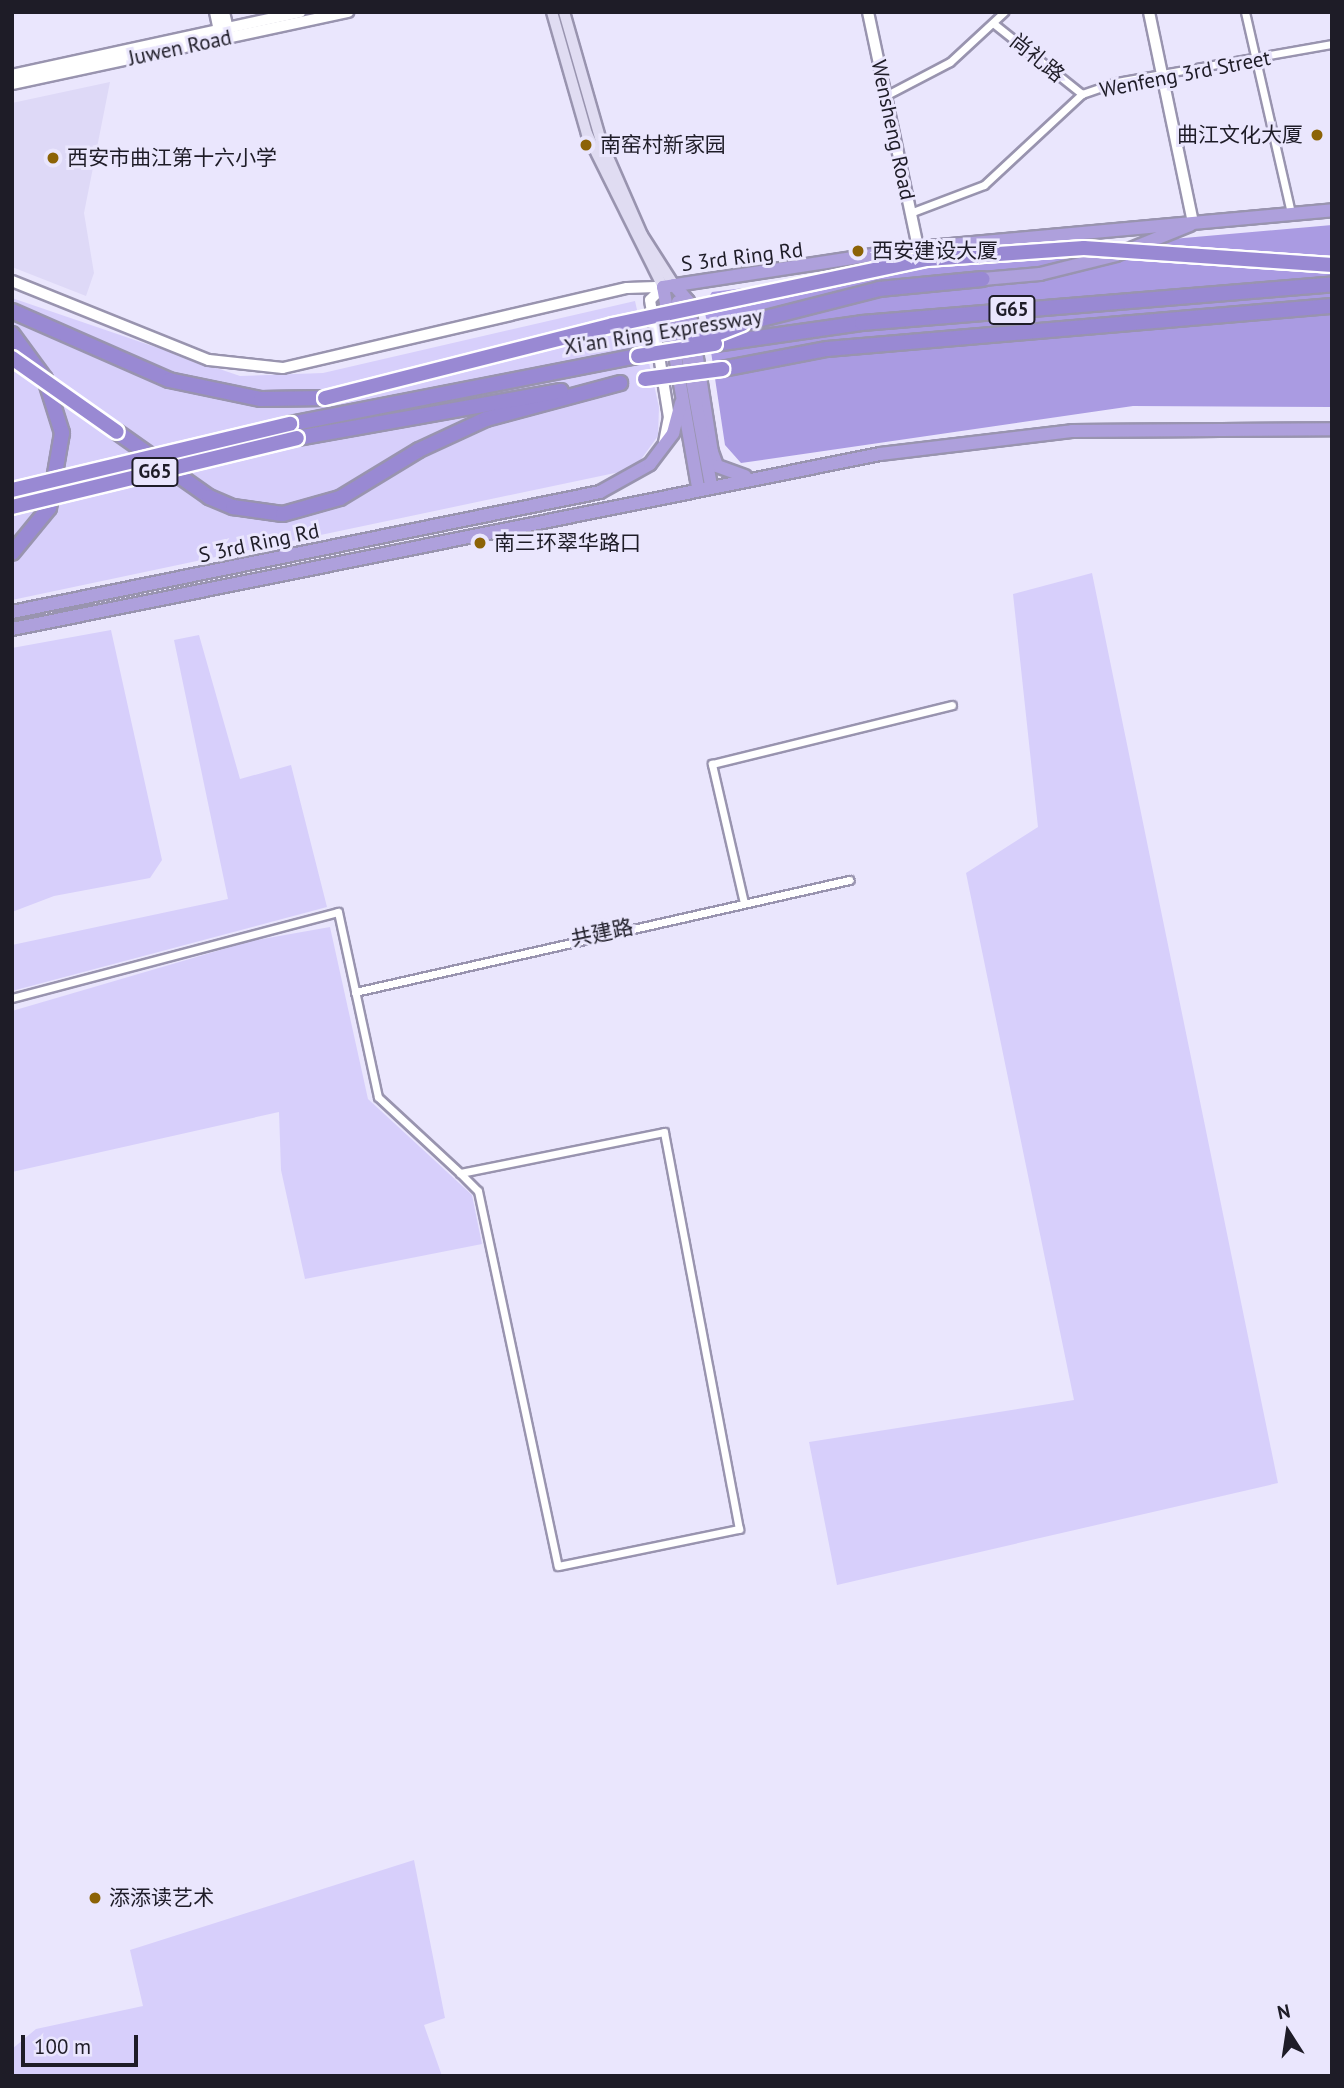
<!DOCTYPE html>
<meta charset="utf-8">
<style>
body{margin:0}
#map{position:relative;width:1344px;height:2088px;overflow:hidden;background:#eae6fd;font-family:"PT Sans","Noto Sans SC",sans-serif}
div>[style]{position:absolute}
.built>*{inset:0;background:#ded9f7}
.green>*{inset:0;background:#d7cffb}
.forest>*{inset:0;background:#aa9be2}
.roads{filter:drop-shadow(2px 0 #9994af) drop-shadow(-2px 0 #9994af) drop-shadow(0 2px #9994af) drop-shadow(0 -2px #9994af)}
.minor>*{height:7px;margin:-3.5px;padding:0 3.5px;transform-origin:3.5px;border-radius:3.5px;background:#fff}
.tertiary>*{height:10px;margin:-5px;padding:0 5px;transform-origin:5px;border-radius:5px;background:#fff}
.secondary>*{height:10px;margin:-5px;padding:0 5px;transform-origin:5px;border-radius:5px;background:#e0dcf2}
.trunk>*{height:12px;margin:-6px;padding:0 6px;transform-origin:6px;border-radius:6px;background:#aea0dc}
.motorway>*{height:14px;margin:-7px;padding:0 7px;transform-origin:7px;border-radius:7px;background:#9989d3}
.bridges{filter:drop-shadow(2px 0 #fff) drop-shadow(-2px 0 #fff) drop-shadow(0 2px #fff) drop-shadow(0 -2px #fff)}
.motorway-bridge>*{height:14px;margin:-7px;padding:0 7px;transform-origin:7px;border-radius:7px;background:#9989d3}
.dots>*{width:19px;height:19px;translate:-50% -50%;box-sizing:border-box;border:4px solid #eae6fd;border-radius:50%}
span{translate:-50% -50%;white-space:nowrap;text-align:center;line-height:1.15;-webkit-text-stroke:6px #eae6fd;paint-order:stroke}
.shield-label span{padding:2px 5px;background:#eae6fd;border:2px solid;border-radius:5px;-webkit-text-stroke-width:0}
.shield-label{font-size:19px;color:#1e1c27;font-weight:700}
.street-label{font-size:21px;color:#1e1c27}
.poi-label{font-size:21px;color:#1e1c27}
.right{translate:-100% -50%;text-align:right}
.left{translate:0 -50%;text-align:left}
.frame{position:absolute;inset:0;border:14px solid #1e1c27;pointer-events:none}
.north{position:absolute;left:1253px;top:1997px;width:70px;height:70px;-webkit-text-stroke:5px #eae6fd;paint-order:stroke;rotate:348deg;font-size:19px;font-weight:700;line-height:28px;text-align:center;color:#1e1c27}
.north::after{content:'';display:block;margin:auto;width:24px;height:32px;background:#1e1c27;clip-path:polygon(50% 0,100% 100%,50% 72%,0 100%)}
.scale{position:absolute;left:21px;top:2035px;width:117px;height:32px;box-sizing:border-box;border:4px solid #1e1c27;border-top:0;padding-left:9px;font-size:21px;line-height:24px;white-space:nowrap;color:#1e1c27;-webkit-text-stroke:5px #eae6fd;paint-order:stroke}
</style>
<div id="map">
<div class="built">
<div style="clip-path:polygon(110px 82px,84px 213px,94px 273px,86px 296px,12px 267px,12px 103px)"></div>
</div>
<div class="green">
<div style="clip-path:polygon(12px 298px,240px 376px,323px 373px,635px 301px,659px 407px,658px 436px,634px 469px,12px 600px)"></div>
<div style="clip-path:polygon(1092px 573px,1278px 1483px,837px 1585px,809px 1442px,1074px 1400px,966px 873px,1038px 827px,1013px 594px)"></div>
<div style="clip-path:polygon(111px 630px,162px 860px,150px 878px,54px 896px,12px 912px,12px 648px)"></div>
<div style="clip-path:polygon(199px 635px,240px 779px,291px 765px,327px 907px,12px 991px,12px 945px,228px 899px,174px 640px)"></div>
<div style="clip-path:polygon(330px 927px,368px 1099px,472px 1195px,482px 1244px,305px 1279px,281px 1170px,279px 1112px,12px 1172px,12px 1011px,251px 941px)"></div>
<div style="clip-path:polygon(414px 1860px,445px 2018px,424px 2025px,442px 2076px,12px 2076px,12px 2049px,36px 2029px,143px 2006px,130px 1950px)"></div>
</div>
<div class="forest">
<div style="clip-path:polygon(1332px 225px,1332px 407px,1133px 406px,741px 463px,725px 445px,704px 305px,712px 292px,1047px 250px)"></div>
</div>
<div class="roads">
<div class="minor">
<div style="left:1245px;top:12px;width:206px;rotate:77.1deg"></div>
<div style="left:993px;top:23px;width:114px;rotate:38.6deg"></div>
<div style="left:885px;top:96px;width:73px;rotate:-27.6deg"></div>
<div style="left:950px;top:62px;width:74px;rotate:-42.8deg"></div>
<div style="left:910px;top:213px;width:79px;rotate:-20.7deg"></div>
<div style="left:984px;top:185px;width:134px;rotate:-42.9deg"></div>
<div style="left:1082px;top:94px;width:36px;rotate:-19deg"></div>
<div style="left:1116px;top:82px;width:219px;rotate:-10deg"></div>
<div style="left:744px;top:903px;width:143px;rotate:-103deg"></div>
<div style="left:712px;top:764px;width:247px;rotate:-13.8deg"></div>
<div style="left:355px;top:992px;width:507px;rotate:-12.77deg"></div>
<div style="left:12px;top:998px;width:337px;rotate:-14.8deg"></div>
<div style="left:338px;top:912px;width:189px;rotate:77.8deg"></div>
<div style="left:378px;top:1097px;width:112px;rotate:42.8deg"></div>
<div style="left:460px;top:1173px;width:25px;rotate:45deg"></div>
<div style="left:478px;top:1191px;width:383px;rotate:78deg"></div>
<div style="left:558px;top:1566px;width:185px;rotate:-11.6deg"></div>
<div style="left:739px;top:1529px;width:404px;rotate:-100.7deg"></div>
<div style="left:664px;top:1132px;width:208px;rotate:168.6deg"></div>
</div>
<div class="tertiary">
<div style="left:215px;top:12px;width:25px;rotate:78deg"></div>
<div style="left:224px;top:12px;width:22px;rotate:77deg"></div>
<div style="left:868px;top:12px;width:241px;rotate:78deg"></div>
<div style="left:1149px;top:12px;width:216px;rotate:78.2deg"></div>
<div style="left:12px;top:75px;width:295px;rotate:-12.3deg"></div>
<div style="left:12px;top:84px;width:344px;rotate:-12.1deg"></div>
<div style="left:12px;top:281px;width:212px;rotate:21.9deg"></div>
<div style="left:209px;top:360px;width:74px;rotate:6.2deg"></div>
<div style="left:283px;top:368px;width:353px;rotate:-13.1deg"></div>
<div style="left:627px;top:288px;width:36px;rotate:-2deg"></div>
<div style="left:663px;top:287px;width:18px;rotate:135deg"></div>
<div style="left:650px;top:300px;width:119px;rotate:80.8deg"></div>
<div style="left:669px;top:417px;width:26px;rotate:101deg"></div>
</div>
<div class="secondary">
<div style="left:552px;top:12px;width:127px;rotate:74deg"></div>
<div style="left:587px;top:134px;width:171px;rotate:63.6deg"></div>
<div style="left:564px;top:12px;width:134px;rotate:74deg"></div>
<div style="left:601px;top:141px;width:103px;rotate:66.4deg"></div>
<div style="left:642px;top:235px;width:59px;rotate:57.4deg"></div>
</div>
<div class="trunk">
<div style="left:983px;top:279px;width:57px;rotate:-5deg"></div>
<div style="left:1040px;top:274px;width:78px;rotate:-14deg"></div>
<div style="left:1116px;top:255px;width:80px;rotate:-22.1deg"></div>
<div style="left:674px;top:285px;width:21px;rotate:49deg"></div>
<div style="left:688px;top:301px;width:153px;rotate:81deg"></div>
<div style="left:712px;top:452px;width:15px;rotate:70deg"></div>
<div style="left:717px;top:466px;width:30px;rotate:20deg"></div>
<div style="left:678px;top:302px;width:186px;rotate:79.8deg"></div>
<div style="left:698px;top:487px;width:203px;rotate:-99.9deg"></div>
<div style="left:663px;top:287px;width:258px;rotate:-8.7deg"></div>
<div style="left:918px;top:248px;width:416px;rotate:-5.2deg"></div>
<div style="left:12px;top:612px;width:600px;rotate:-11.53deg"></div>
<div style="left:600px;top:492px;width:57px;rotate:-29.2deg"></div>
<div style="left:650px;top:464px;width:39px;rotate:-53deg"></div>
<div style="left:673px;top:433px;width:31px;rotate:-75deg"></div>
<div style="left:12px;top:629px;width:885px;rotate:-11.4deg"></div>
<div style="left:880px;top:454px;width:193px;rotate:-6.8deg"></div>
<div style="left:1072px;top:431px;width:260px;rotate:-0.4deg"></div>
</div>
<div class="motorway">
<div style="left:12px;top:311px;width:171px;rotate:23.7deg"></div>
<div style="left:169px;top:380px;width:94px;rotate:11.7deg"></div>
<div style="left:261px;top:399px;width:64px;rotate:-0.9deg"></div>
<div style="left:742px;top:324px;width:141px;rotate:-14.3deg"></div>
<div style="left:879px;top:289px;width:104px;rotate:-5.5deg"></div>
<div style="left:12px;top:334px;width:56px;rotate:53.7deg"></div>
<div style="left:45px;top:379px;width:57px;rotate:72.5deg"></div>
<div style="left:62px;top:433px;width:76px;rotate:99.8deg"></div>
<div style="left:49px;top:508px;width:58px;rotate:129.4deg"></div>
<div style="left:715px;top:344px;width:148px;rotate:-8.1deg"></div>
<div style="left:862px;top:323px;width:472px;rotate:-4.7deg"></div>
<div style="left:722px;top:369px;width:107px;rotate:-10.8deg"></div>
<div style="left:827px;top:349px;width:507px;rotate:-4.87deg"></div>
<div style="left:290px;top:424px;width:355px;rotate:-11.1deg"></div>
<div style="left:117px;top:432px;width:113px;rotate:35.2deg"></div>
<div style="left:209px;top:497px;width:26px;rotate:23deg"></div>
<div style="left:233px;top:507px;width:50px;rotate:8deg"></div>
<div style="left:283px;top:514px;width:59px;rotate:-15.7deg"></div>
<div style="left:340px;top:498px;width:92px;rotate:-31.3deg"></div>
<div style="left:419px;top:450px;width:74px;rotate:-24.8deg"></div>
<div style="left:486px;top:419px;width:139px;rotate:-15deg"></div>
<div style="left:297px;top:438px;width:268px;rotate:-10.1deg"></div>
</div>
</div>
<div class="bridges">
<div class="motorway-bridge">
<div style="left:691px;top:344px;width:55px;rotate:-21.4deg"></div>
<div style="left:638px;top:356px;width:78px;rotate:-8.9deg"></div>
<div style="left:12px;top:358px;width:128px;rotate:35.2deg"></div>
<div style="left:645px;top:379px;width:78px;rotate:-7.4deg"></div>
<div style="left:325px;top:398px;width:297px;rotate:-14.2deg"></div>
<div style="left:613px;top:325px;width:321px;rotate:-11.9deg"></div>
<div style="left:927px;top:259px;width:157px;rotate:-4deg"></div>
<div style="left:1084px;top:248px;width:249px;rotate:3.9deg"></div>
<div style="left:12px;top:490px;width:286px;rotate:-13.4deg"></div>
<div style="left:12px;top:507px;width:293px;rotate:-13.6deg"></div>
</div>
</div>
<div class="dots">
<div style="left:1317px;top:135px;background:#8c6306"></div>
<div style="left:586px;top:145px;background:#8c6306"></div>
<div style="left:53px;top:158px;background:#8c6306"></div>
<div style="left:858px;top:251px;background:#8c6306"></div>
<div style="left:480px;top:543px;background:#8c6306"></div>
<div style="left:95px;top:1898px;background:#8c6306"></div>
</div>
<div class="shield-label">
<span style="left:1012px;top:310px">G65</span>
<span style="left:155px;top:472px">G65</span>
</div>
<div class="street-label">
<span style="left:180px;top:48px;rotate:-12deg">Juwen Road</span>
<span style="left:1037px;top:58px;rotate:39deg">尚礼路</span>
<span style="left:1185px;top:74px;rotate:-11deg">Wenfeng 3rd Street</span>
<span style="left:893px;top:130px;rotate:78deg">Wensheng Road</span>
<span style="left:742px;top:257px;rotate:-7deg">S 3rd Ring Rd</span>
<span style="left:663px;top:332px;rotate:-9deg">Xi'an Ring Expressway</span>
<span style="left:259px;top:543px;rotate:-12deg">S 3rd Ring Rd</span>
<span style="left:602px;top:933px;rotate:-12deg">共建路</span>
</div>
<div class="poi-label">
<span class="right" style="left:1303px;top:135px">曲江文化大厦</span>
<span class="left" style="left:600px;top:145px">南窑村新家园</span>
<span class="left" style="left:67px;top:158px">西安市曲江第十六小学</span>
<span class="left" style="left:872px;top:251px">西安建设大厦</span>
<span class="left" style="left:494px;top:543px">南三环翠华路口</span>
<span class="left" style="left:109px;top:1898px">添添读艺术</span>
</div>
<div class="frame"></div>
<div class="north">N</div>
<div class="scale">100 m</div>
</div>
